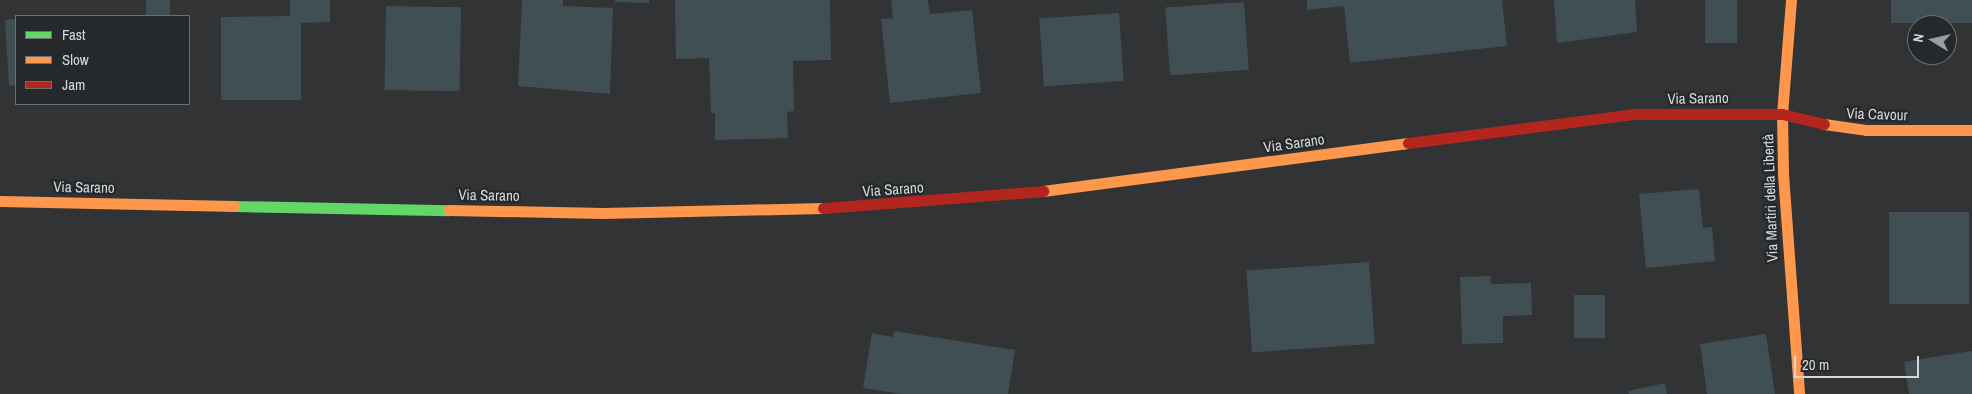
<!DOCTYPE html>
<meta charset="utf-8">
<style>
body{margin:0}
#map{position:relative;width:1972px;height:394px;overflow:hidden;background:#313334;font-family:"Archivo Narrow",sans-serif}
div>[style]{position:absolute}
.building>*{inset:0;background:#404f54;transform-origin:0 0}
.fast>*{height:11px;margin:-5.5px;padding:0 5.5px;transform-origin:5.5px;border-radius:5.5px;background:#63d668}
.slow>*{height:11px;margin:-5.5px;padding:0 5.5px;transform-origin:5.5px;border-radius:5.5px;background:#ff974d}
.jam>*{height:11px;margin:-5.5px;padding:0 5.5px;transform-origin:5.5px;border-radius:5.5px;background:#b3261e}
span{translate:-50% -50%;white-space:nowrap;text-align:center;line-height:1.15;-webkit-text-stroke:4.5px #26292b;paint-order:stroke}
.street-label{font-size:15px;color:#d4d6d7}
.legend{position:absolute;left:15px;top:15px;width:175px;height:90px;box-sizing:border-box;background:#26292b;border:1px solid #6c6e70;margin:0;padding:6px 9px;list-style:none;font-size:15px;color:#d4d6d7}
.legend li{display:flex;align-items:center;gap:10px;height:25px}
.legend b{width:25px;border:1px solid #6c6e70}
.north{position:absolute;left:1907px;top:15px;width:50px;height:50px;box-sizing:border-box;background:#26292b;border:1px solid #6c6e70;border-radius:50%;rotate:279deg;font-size:14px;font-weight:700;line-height:20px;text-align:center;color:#d4d6d7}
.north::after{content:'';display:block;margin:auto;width:18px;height:22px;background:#9b9d9e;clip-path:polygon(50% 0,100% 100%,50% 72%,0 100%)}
.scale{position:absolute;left:1794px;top:356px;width:125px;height:22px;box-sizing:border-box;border:2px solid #d4d6d7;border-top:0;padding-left:6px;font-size:15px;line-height:18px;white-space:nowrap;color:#d4d6d7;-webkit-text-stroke:4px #26292b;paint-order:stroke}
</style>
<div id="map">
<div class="building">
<div style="left:146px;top:0;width:24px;height:16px"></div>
<div style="clip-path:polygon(290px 0,330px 0,330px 22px,301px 23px,301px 100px,221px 100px,221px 17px,290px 16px)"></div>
<div style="clip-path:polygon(522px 0,563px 0,563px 6px,613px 8px,610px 94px,518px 86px)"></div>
<div style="clip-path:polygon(615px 0,649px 0,649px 3px,615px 2px)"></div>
<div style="clip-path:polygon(675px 0,830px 0,831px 60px,793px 61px,794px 111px,787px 112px,788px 138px,715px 140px,715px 113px,711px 113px,709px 58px,676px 59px)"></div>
<div style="clip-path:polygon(891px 0,928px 0,930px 14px,972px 10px,981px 93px,890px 103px,881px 19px,893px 18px)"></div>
<div style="clip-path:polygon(1307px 0,1502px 0,1507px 46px,1350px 63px,1344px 6px,1307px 10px)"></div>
<div style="clip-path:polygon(1554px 0,1635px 0,1637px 32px,1557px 43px)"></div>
<div style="left:1705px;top:0;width:32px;height:43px"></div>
<div style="left:1891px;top:0;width:81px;height:23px"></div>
<div style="left:1244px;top:2px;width:68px;height:79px;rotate:86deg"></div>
<div style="left:386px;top:6px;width:75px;height:84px;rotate:1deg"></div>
<div style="left:1119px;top:13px;width:68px;height:80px;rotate:86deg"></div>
<div style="clip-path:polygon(16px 19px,16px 85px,9px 86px,5px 20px)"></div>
<div style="clip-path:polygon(1699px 189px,1703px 228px,1712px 227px,1715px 261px,1646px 268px,1639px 194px)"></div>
<div style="left:1889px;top:212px;width:80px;height:92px"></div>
<div style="left:1369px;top:262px;width:82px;height:123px;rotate:86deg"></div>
<div style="clip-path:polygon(1491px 276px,1491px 284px,1531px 283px,1532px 315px,1503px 316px,1503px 343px,1462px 344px,1460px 277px)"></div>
<div style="left:1574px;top:295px;width:31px;height:43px"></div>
<div style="clip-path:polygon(894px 331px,1015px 350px,1008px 394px,902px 394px,863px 388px,872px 333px,893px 337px)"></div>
<div style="clip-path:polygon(1766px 334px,1775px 394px,1707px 394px,1700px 344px)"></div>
<div style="clip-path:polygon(1972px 351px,1972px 394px,1909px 394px,1904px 362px)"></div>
<div style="clip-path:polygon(1665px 383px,1667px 394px,1629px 394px,1628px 391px)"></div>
</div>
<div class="fast">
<div style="left:234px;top:206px;width:215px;rotate:1.1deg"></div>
</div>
<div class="slow">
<div style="left:1791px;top:0;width:114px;rotate:94.5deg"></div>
<div style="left:1782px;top:114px;width:60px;rotate:89deg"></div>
<div style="left:1783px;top:174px;width:221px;rotate:85.8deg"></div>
<div style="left:1824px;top:124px;width:42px;rotate:8.1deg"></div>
<div style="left:1866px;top:130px;width:106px"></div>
<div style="left:1043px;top:191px;width:368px;rotate:-7.5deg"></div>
<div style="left:0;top:201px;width:234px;rotate:1.2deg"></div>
<div style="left:449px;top:210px;width:154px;rotate:1.1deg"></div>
<div style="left:603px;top:213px;width:220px;rotate:-1.3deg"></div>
</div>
<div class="jam">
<div style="left:1408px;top:143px;width:227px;rotate:-7.3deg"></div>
<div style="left:1633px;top:114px;width:149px"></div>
<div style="left:1782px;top:114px;width:43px;rotate:13.4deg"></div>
<div style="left:823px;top:208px;width:221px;rotate:-4.4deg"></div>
</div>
<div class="street-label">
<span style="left:1698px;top:98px;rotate:-1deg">Via Sarano</span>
<span style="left:1877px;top:114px;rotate:2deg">Via Cavour</span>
<span style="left:1294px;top:143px;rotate:-8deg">Via Sarano</span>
<span style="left:84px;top:187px;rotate:1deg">Via Sarano</span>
<span style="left:893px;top:189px;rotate:-4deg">Via Sarano</span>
<span style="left:489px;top:195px;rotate:1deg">Via Sarano</span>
<span style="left:1770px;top:198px;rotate:-92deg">Via Martiri della Libertà</span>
</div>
<ul class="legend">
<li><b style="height:6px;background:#63d668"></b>Fast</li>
<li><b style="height:6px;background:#ff974d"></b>Slow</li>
<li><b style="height:6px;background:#b3261e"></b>Jam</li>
</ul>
<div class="north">N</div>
<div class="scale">20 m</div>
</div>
